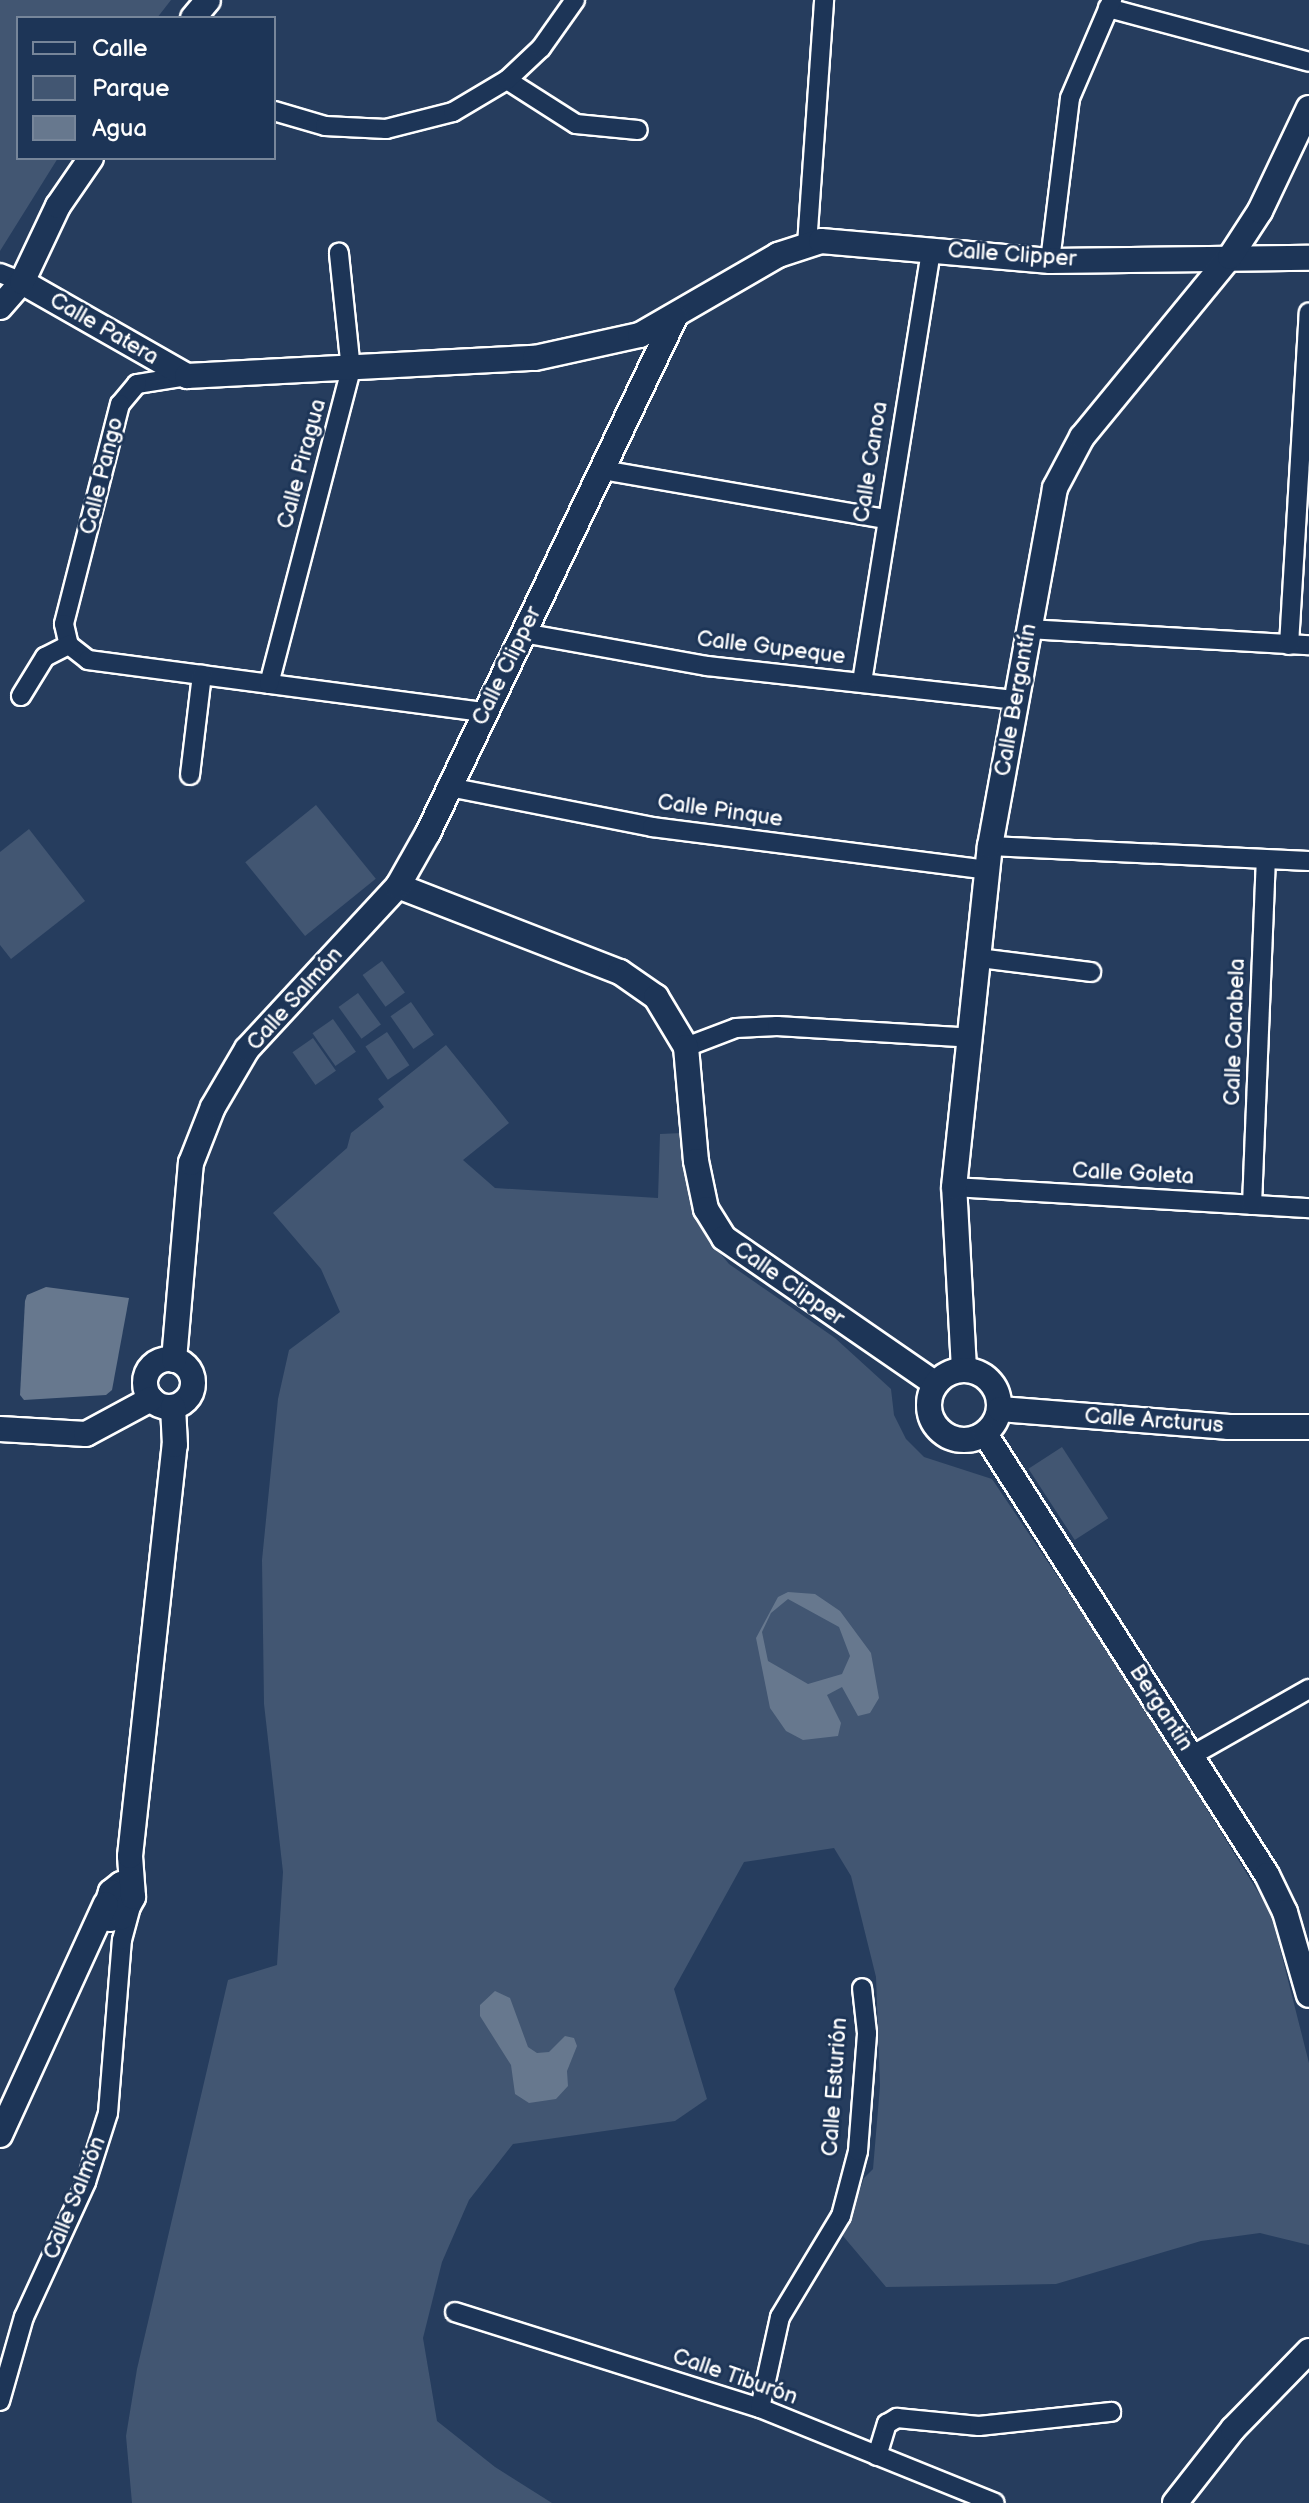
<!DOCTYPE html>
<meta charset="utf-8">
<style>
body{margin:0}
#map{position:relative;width:1309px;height:2503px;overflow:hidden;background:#263d5e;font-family:"Balsamiq Sans",sans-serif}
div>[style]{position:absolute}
.green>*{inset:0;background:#425672;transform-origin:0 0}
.water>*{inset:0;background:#67788e}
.roads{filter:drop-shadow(2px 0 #fff) drop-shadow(-2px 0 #fff) drop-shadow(0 2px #fff) drop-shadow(0 -2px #fff)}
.street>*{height:18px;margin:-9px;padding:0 9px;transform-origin:9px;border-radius:9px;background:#1d3557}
.secondary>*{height:24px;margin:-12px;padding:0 12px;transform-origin:12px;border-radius:12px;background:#1d3557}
.secondary>.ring{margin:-12px;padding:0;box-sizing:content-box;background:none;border:24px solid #1d3557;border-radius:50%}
span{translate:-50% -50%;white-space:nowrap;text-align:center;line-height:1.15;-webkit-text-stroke:6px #1d3557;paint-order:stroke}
.street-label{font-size:22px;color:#fff}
.legend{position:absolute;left:16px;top:16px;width:260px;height:144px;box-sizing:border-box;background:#1d3557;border:2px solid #77869a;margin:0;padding:10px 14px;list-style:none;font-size:24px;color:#fff}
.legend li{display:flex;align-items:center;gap:16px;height:40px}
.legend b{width:40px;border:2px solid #77869a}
</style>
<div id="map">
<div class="green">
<div style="clip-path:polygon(0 0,171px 0,157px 18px,18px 18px,18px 158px,58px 158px,0 251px)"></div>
<div style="left:316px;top:805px;width:95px;height:91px;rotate:51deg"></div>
<div style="clip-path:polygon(29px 829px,85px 901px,11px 959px,0 945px,0 852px)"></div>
<div style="left:382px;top:961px;width:39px;height:24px;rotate:54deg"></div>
<div style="left:358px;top:993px;width:39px;height:24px;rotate:54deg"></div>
<div style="left:411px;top:1002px;width:40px;height:25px;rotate:55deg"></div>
<div style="left:333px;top:1019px;width:40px;height:25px;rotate:55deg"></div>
<div style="left:387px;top:1032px;width:40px;height:26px;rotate:56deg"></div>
<div style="left:313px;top:1038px;width:40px;height:25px;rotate:55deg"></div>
<div style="clip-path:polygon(446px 1045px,509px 1123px,463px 1160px,495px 1188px,658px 1198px,660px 1134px,682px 1133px,689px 1200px,705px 1235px,729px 1264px,835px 1338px,891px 1389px,894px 1415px,906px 1439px,924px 1457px,992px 1479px,1126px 1678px,1271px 1913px,1309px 2063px,1309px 2245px,1260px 2233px,1201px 2241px,1056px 2284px,886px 2287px,843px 2236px,864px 2178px,873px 2169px,880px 2086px,876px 1977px,851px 1876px,834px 1848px,744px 1862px,674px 1989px,707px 2099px,675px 2121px,513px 2144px,469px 2200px,442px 2262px,423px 2338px,437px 2421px,495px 2467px,552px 2503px,132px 2503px,126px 2436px,137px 2369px,228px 1980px,277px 1965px,283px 1872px,264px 1704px,262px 1560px,278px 1399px,289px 1350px,340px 1312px,321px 1269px,273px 1213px,347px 1148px,351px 1133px,384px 1107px,378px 1099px)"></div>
<div style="left:1062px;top:1447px;width:85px;height:40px;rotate:57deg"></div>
</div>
<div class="water">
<div style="clip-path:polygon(46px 1287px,129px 1298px,112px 1390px,106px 1395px,24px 1400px,20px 1395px,25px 1301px,27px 1295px)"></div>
<div style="clip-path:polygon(evenodd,788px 1592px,815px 1594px,840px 1611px,871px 1653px,879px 1698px,870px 1713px,858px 1716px,842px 1687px,827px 1695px,841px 1723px,838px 1736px,803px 1740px,786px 1731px,770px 1708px,756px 1638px,778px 1597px,788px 1592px,788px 1599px,839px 1627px,850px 1656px,842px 1674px,808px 1684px,768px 1661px,762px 1632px,771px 1613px,788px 1599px)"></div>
<div style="clip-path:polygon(495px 1991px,510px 1998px,528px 2047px,537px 2053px,549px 2052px,565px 2036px,574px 2038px,577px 2046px,567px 2071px,568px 2086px,556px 2099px,529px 2103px,515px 2094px,511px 2065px,480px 2016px,480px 2005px)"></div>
</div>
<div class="roads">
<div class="street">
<div style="left:1108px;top:8px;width:208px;rotate:15deg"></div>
<div style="left:507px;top:80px;width:82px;rotate:32.5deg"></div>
<div style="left:576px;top:124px;width:62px;rotate:5.5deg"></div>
<div style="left:274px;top:111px;width:53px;rotate:16.4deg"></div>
<div style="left:325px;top:126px;width:61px;rotate:2.8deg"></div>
<div style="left:386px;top:129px;width:69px;rotate:-14.2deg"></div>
<div style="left:453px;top:112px;width:63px;rotate:-30.7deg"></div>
<div style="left:507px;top:80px;width:47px;rotate:-43.3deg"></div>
<div style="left:541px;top:48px;width:59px;rotate:-54.7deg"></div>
<div style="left:807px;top:245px;width:246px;rotate:-86deg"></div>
<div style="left:1050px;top:261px;width:164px;rotate:-83deg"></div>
<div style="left:1070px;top:98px;width:107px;rotate:-66.8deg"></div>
<div style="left:0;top:273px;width:24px;rotate:22deg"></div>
<div style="left:187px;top:376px;width:51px;rotate:170.9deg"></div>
<div style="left:137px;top:384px;width:26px;rotate:130deg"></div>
<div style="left:120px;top:404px;width:227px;rotate:104.3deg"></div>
<div style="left:64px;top:624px;width:22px;rotate:77deg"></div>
<div style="left:69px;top:645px;width:24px;rotate:38deg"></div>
<div style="left:88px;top:660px;width:400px;rotate:7.5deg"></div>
<div style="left:602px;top:470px;width:288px;rotate:9.8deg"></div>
<div style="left:1028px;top:629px;width:281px;rotate:3.3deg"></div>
<div style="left:523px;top:633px;width:187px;rotate:10.2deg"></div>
<div style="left:707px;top:666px;width:311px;rotate:6.3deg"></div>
<div style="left:1289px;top:645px;width:333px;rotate:-86.6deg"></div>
<div style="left:862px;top:682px;width:437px;rotate:-80.9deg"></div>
<div style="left:269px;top:684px;width:325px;rotate:-75.4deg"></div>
<div style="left:351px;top:370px;width:118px;rotate:-95.9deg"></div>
<div style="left:21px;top:696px;width:46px;rotate:-58.4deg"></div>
<div style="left:45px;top:657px;width:27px;rotate:-27deg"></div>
<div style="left:190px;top:775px;width:101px;rotate:-83.2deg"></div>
<div style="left:449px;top:787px;width:207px;rotate:11.1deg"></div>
<div style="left:652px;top:827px;width:338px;rotate:7.3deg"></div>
<div style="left:990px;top:846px;width:319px;rotate:2.7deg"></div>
<div style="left:979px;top:958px;width:113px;rotate:7.1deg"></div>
<div style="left:686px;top:1047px;width:53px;rotate:-20.8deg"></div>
<div style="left:736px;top:1028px;width:41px;rotate:-2.8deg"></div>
<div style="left:777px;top:1026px;width:194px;rotate:3.5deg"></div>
<div style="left:954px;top:1187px;width:356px;rotate:3.4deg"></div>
<div style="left:1252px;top:1205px;width:345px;rotate:-87.7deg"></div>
<div style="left:1191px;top:1756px;width:136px;rotate:-29.6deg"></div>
<div style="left:455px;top:2312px;width:320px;rotate:17.5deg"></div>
<div style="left:760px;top:2408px;width:253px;rotate:22deg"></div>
<div style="left:0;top:2401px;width:87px;rotate:-74.1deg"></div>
<div style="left:24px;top:2317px;width:149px;rotate:-65.3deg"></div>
<div style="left:86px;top:2182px;width:72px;rotate:-72.3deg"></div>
<div style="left:108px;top:2113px;width:174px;rotate:-85.4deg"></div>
<div style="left:122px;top:1940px;width:35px;rotate:-75deg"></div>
<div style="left:760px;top:2408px;width:93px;rotate:-77.6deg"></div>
<div style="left:780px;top:2317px;width:118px;rotate:-58.9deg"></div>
<div style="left:841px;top:2216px;width:67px;rotate:-75.3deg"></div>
<div style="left:858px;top:2151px;width:118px;rotate:-85.6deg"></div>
<div style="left:867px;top:2033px;width:45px;rotate:-96.3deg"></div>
<div style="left:877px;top:2456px;width:34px;rotate:-73deg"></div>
<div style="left:887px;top:2424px;width:12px;rotate:-31deg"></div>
<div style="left:897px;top:2418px;width:82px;rotate:5.6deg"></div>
<div style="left:979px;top:2426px;width:133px;rotate:-6.1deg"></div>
</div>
<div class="secondary">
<div style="left:193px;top:18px;width:23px;rotate:-50deg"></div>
<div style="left:22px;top:282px;width:190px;rotate:29.7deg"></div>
<div style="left:187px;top:376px;width:348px;rotate:-3deg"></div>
<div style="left:535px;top:358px;width:107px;rotate:-12.4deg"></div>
<div style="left:640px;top:335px;width:160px;rotate:-30.1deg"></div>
<div style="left:778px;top:255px;width:45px;rotate:-18deg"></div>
<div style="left:821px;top:241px;width:230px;rotate:5deg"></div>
<div style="left:1050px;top:261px;width:259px;rotate:-0.7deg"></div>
<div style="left:0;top:307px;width:33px;rotate:-49deg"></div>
<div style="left:22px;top:282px;width:84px;rotate:-64.7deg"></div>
<div style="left:58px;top:206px;width:58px;rotate:-55.5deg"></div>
<div style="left:398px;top:886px;width:238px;rotate:21.2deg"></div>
<div style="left:620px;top:972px;width:44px;rotate:34.8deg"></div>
<div style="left:656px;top:997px;width:58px;rotate:59deg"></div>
<div style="left:686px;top:1047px;width:114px;rotate:85deg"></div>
<div style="left:696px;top:1161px;width:49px;rotate:78.2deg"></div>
<div style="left:706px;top:1209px;width:34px;rotate:58deg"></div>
<div style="left:724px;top:1238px;width:257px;rotate:34.6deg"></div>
<div class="ring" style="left:145px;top:1359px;width:24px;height:24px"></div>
<div style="left:174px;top:1360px;width:198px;rotate:-85.1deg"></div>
<div style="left:191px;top:1163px;width:60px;rotate:-68.6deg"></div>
<div style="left:213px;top:1107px;width:67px;rotate:-59.6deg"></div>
<div style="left:247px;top:1049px;width:222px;rotate:-47.2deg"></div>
<div style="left:398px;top:886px;width:61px;rotate:-60.5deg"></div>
<div style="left:428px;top:833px;width:572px;rotate:-64.42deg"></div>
<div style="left:964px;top:1369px;width:182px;rotate:-93.1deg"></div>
<div style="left:954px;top:1187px;width:343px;rotate:-84deg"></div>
<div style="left:990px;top:846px;width:364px;rotate:-79.7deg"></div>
<div style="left:1055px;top:488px;width:58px;rotate:-62.1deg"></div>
<div style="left:1082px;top:437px;width:233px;rotate:-50.6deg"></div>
<div style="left:1230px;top:257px;width:55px;rotate:-56.9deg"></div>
<div style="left:1260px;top:211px;width:114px;rotate:-64.6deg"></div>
<div class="ring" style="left:929px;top:1370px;width:46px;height:46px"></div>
<div style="left:1000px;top:1409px;width:230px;rotate:4.5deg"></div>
<div style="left:1229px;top:1427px;width:80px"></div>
<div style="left:0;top:1429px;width:86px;rotate:3.3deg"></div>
<div style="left:86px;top:1434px;width:74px;rotate:-28.3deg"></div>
<div style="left:985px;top:1434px;width:523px;rotate:57.4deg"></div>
<div style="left:1267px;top:1875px;width:41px;rotate:64.1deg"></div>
<div style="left:1285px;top:1912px;width:86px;rotate:73.9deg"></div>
<div style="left:132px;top:1889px;width:12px;rotate:-156deg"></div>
<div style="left:121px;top:1884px;width:13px;rotate:141deg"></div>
<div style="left:111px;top:1892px;width:19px;rotate:108deg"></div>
<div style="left:105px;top:1910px;width:10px;rotate:61deg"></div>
<div style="left:110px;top:1919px;width:12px;rotate:-9deg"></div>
<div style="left:122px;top:1917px;width:23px;rotate:-61deg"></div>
<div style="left:133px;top:1897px;width:41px;rotate:-94.2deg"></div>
<div style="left:130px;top:1856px;width:413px;rotate:-83.8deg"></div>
<div style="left:175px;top:1445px;width:38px;rotate:-93deg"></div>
<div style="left:0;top:2135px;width:254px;rotate:-65.4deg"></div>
<div style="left:1175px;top:2503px;width:94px;rotate:-51.9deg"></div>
<div style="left:1233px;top:2429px;width:109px;rotate:-45.7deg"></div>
</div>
</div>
<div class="street-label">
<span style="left:1012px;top:255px;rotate:4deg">Calle Clipper</span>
<span style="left:104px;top:329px;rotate:30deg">Calle Patera</span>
<span style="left:871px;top:462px;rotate:-81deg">Calle Canoa</span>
<span style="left:302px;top:464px;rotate:-75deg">Calle Piragua</span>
<span style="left:102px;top:476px;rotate:-76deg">Calle Pango</span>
<span style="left:771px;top:648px;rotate:7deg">Calle Gupeque</span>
<span style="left:507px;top:666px;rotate:-64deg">Calle Clipper</span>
<span style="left:1016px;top:700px;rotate:-80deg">Calle Bergantín</span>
<span style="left:720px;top:811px;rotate:8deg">Calle Pinque</span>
<span style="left:295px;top:999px;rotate:-48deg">Calle Salmón</span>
<span style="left:1235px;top:1032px;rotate:-88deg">Calle Carabela</span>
<span style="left:1133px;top:1174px;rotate:3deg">Calle Goleta</span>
<span style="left:789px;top:1284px;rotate:35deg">Calle Clipper</span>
<span style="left:1154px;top:1421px;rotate:4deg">Calle Arcturus</span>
<span style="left:1161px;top:1708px;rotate:57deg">Bergantin</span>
<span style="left:835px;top:2087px;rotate:-86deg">Calle Esturión</span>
<span style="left:75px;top:2198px;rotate:-68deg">Calle Salmón</span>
<span style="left:735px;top:2377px;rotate:19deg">Calle Tiburón</span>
</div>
<ul class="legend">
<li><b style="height:10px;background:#1d3557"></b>Calle</li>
<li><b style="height:22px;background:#425672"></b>Parque</li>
<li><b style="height:22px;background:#67788e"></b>Agua</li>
</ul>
</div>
